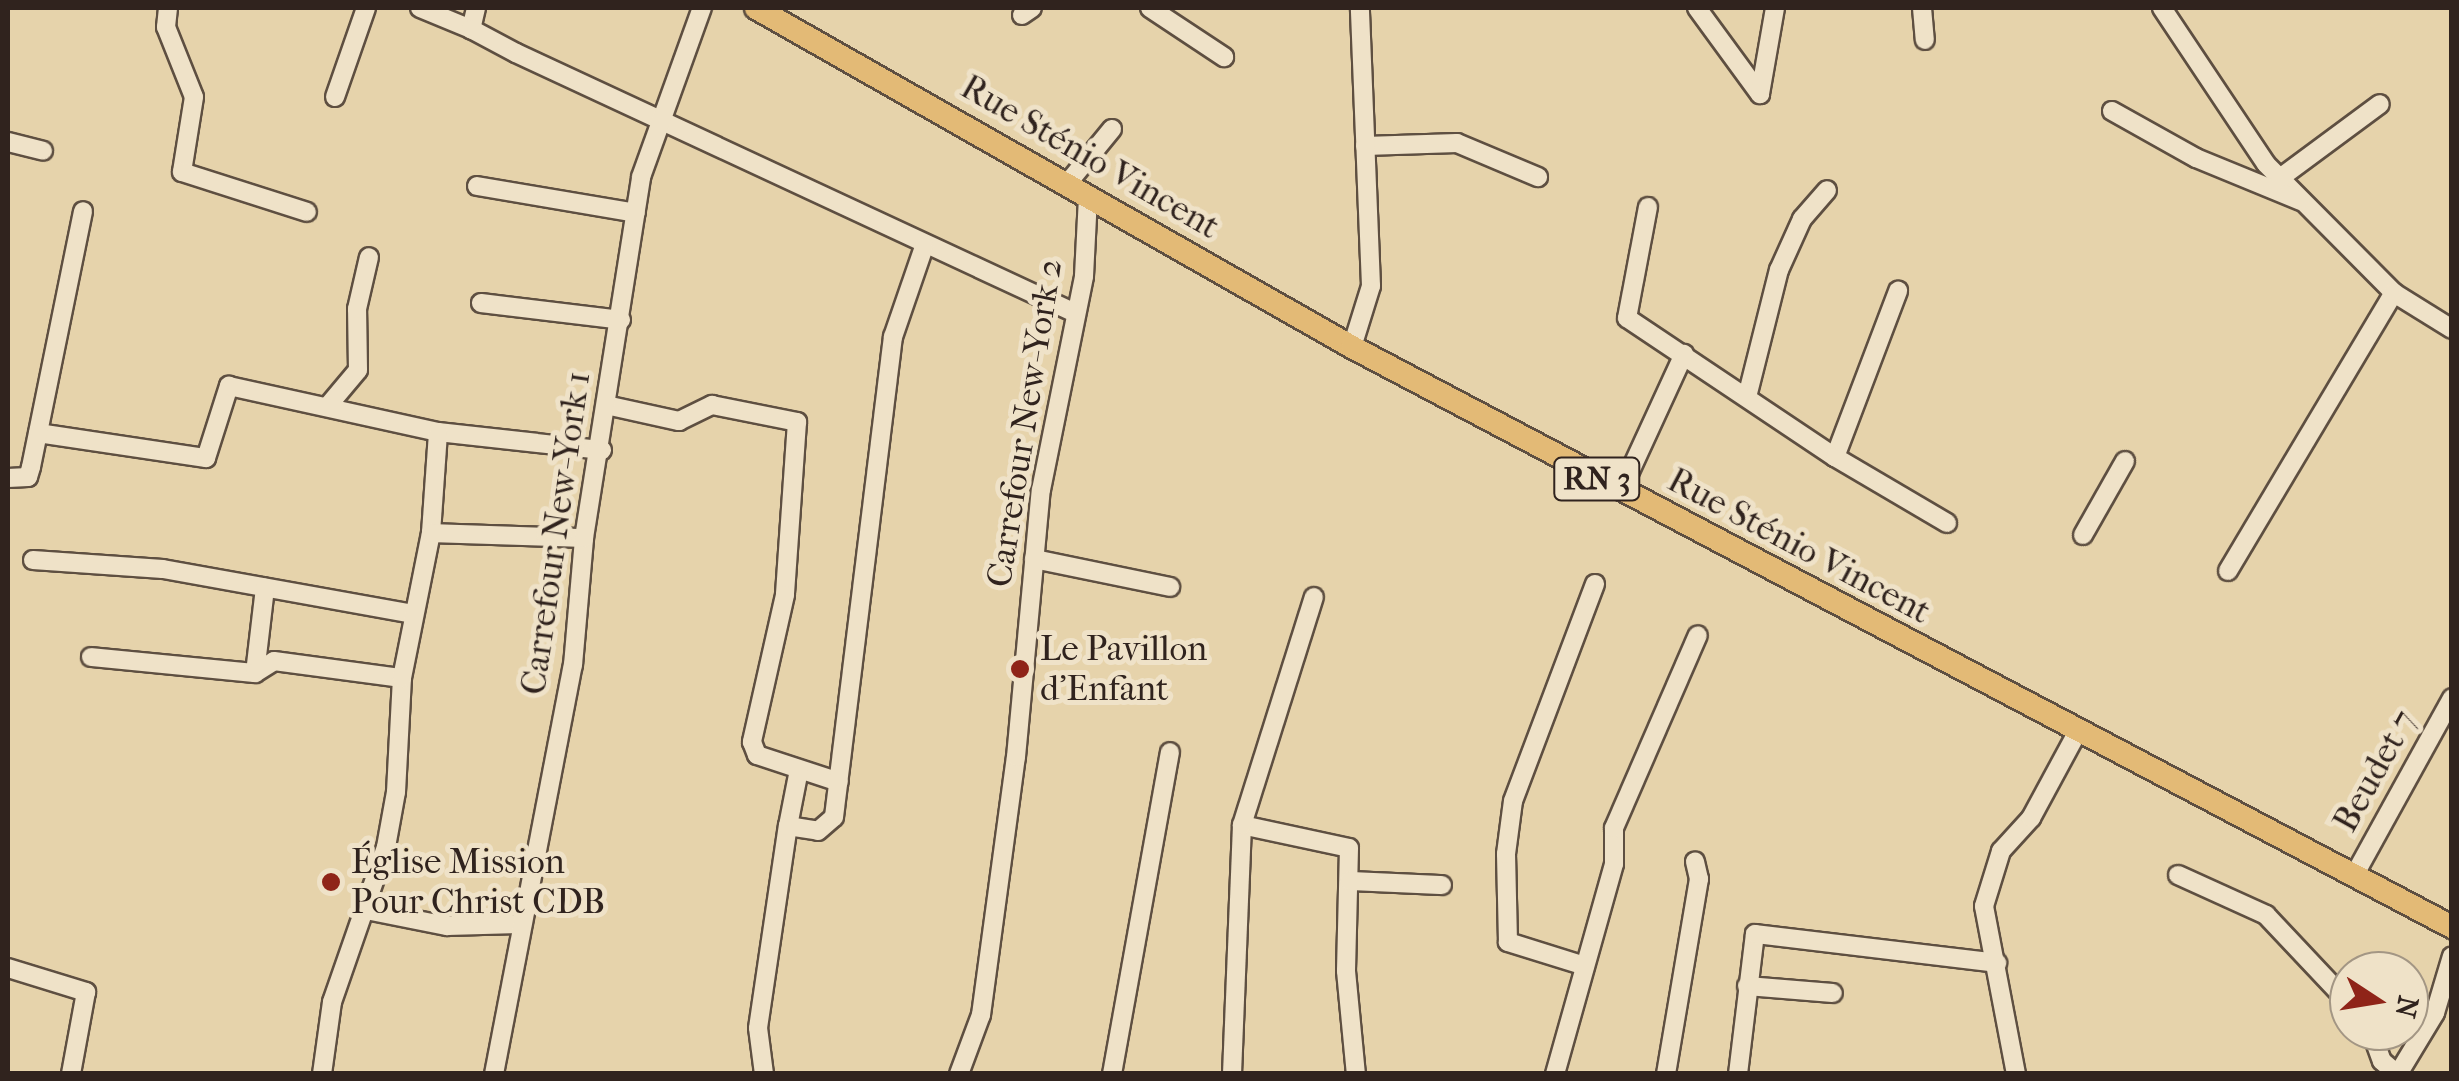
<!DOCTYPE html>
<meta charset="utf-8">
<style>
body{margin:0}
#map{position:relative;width:2459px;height:1081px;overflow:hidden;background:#e6d3ab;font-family:"IM FELL French Canon",serif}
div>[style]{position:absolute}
.roads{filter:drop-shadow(2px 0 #5e4f41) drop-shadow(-2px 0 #5e4f41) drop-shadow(0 2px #5e4f41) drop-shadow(0 -2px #5e4f41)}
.minor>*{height:18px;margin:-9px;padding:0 9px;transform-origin:9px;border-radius:9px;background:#efe2c8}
.major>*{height:22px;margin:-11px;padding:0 11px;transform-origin:11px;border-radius:11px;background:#e3ba76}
.dots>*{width:28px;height:28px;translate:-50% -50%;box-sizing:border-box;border:5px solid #efe2c8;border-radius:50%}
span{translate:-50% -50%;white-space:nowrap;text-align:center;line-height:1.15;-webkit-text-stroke:10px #efe2c8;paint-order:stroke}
.shield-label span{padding:2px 8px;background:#efe2c8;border:2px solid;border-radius:8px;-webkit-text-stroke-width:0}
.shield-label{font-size:32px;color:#30231e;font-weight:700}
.street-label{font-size:35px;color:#30231e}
.poi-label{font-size:35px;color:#30231e}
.left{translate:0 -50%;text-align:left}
.frame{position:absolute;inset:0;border:10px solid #30231e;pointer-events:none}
.north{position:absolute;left:2329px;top:951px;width:100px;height:100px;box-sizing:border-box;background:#efe2c8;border:2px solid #a39684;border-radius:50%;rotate:102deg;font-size:28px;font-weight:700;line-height:40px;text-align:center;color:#30231e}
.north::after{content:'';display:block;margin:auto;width:35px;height:45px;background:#8f2418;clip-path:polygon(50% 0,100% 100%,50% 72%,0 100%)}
</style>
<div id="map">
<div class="roads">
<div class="minor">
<div style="left:168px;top:8px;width:19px;rotate:96deg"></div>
<div style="left:166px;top:27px;width:75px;rotate:68.2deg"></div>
<div style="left:194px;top:97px;width:76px;rotate:99.1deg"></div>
<div style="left:182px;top:172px;width:131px;rotate:17.7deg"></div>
<div style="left:420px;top:8px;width:55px;rotate:22.4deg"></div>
<div style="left:476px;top:8px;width:22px;rotate:103deg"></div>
<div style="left:471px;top:29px;width:51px;rotate:28.1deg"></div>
<div style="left:516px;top:53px;width:614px;rotate:24.94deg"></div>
<div style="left:1150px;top:8px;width:89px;rotate:33.5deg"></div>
<div style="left:1697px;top:8px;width:107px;rotate:53.8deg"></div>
<div style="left:1922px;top:8px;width:32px;rotate:85deg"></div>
<div style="left:2162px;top:8px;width:187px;rotate:56.3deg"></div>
<div style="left:2266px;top:164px;width:182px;rotate:45.2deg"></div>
<div style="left:2394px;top:293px;width:68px;rotate:31.8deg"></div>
<div style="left:1022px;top:15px;width:12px;rotate:-35deg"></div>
<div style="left:1760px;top:94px;width:87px;rotate:-80.1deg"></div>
<div style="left:335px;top:97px;width:94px;rotate:-70.8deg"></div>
<div style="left:2112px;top:111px;width:96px;rotate:29.2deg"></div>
<div style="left:2196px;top:158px;width:113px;rotate:22.3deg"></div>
<div style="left:8px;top:142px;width:36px;rotate:14deg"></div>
<div style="left:1365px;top:146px;width:92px;rotate:-1.9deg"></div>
<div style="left:1457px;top:143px;width:88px;rotate:22.8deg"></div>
<div style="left:2280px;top:178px;width:124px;rotate:-36.5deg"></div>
<div style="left:1067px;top:184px;width:71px;rotate:-50.7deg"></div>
<div style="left:477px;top:186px;width:161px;rotate:9.6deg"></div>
<div style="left:1648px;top:207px;width:113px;rotate:100.7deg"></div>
<div style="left:1627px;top:318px;width:250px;rotate:33.8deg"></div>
<div style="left:1835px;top:457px;width:178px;rotate:-69.2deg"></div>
<div style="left:481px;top:303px;width:141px;rotate:6.9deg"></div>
<div style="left:1352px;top:347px;width:64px;rotate:-72.7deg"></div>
<div style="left:1371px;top:286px;width:278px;rotate:-92.3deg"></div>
<div style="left:1747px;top:397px;width:131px;rotate:-75.9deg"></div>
<div style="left:1779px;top:270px;width:56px;rotate:-65.7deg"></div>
<div style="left:1802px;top:219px;width:38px;rotate:-49deg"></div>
<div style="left:606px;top:405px;width:75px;rotate:12.4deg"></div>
<div style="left:679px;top:421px;width:37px;rotate:-26deg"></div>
<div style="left:712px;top:405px;width:87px;rotate:11.3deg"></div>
<div style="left:797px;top:422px;width:173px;rotate:94deg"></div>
<div style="left:785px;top:595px;width:151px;rotate:102.7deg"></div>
<div style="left:752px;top:742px;width:14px;rotate:69deg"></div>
<div style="left:757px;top:755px;width:86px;rotate:18.2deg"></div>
<div style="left:327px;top:407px;width:48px;rotate:-50deg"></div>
<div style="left:358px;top:370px;width:61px;rotate:-90.9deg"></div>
<div style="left:357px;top:309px;width:53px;rotate:-77deg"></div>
<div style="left:38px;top:433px;width:170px;rotate:8.5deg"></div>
<div style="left:206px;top:458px;width:76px;rotate:-72.3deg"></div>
<div style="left:229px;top:386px;width:214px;rotate:12.4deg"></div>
<div style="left:438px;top:432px;width:165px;rotate:6.3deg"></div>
<div style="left:1835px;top:457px;width:130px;rotate:30.5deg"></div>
<div style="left:8px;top:478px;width:20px;rotate:-3deg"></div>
<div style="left:28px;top:477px;width:10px;rotate:-73deg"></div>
<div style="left:31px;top:467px;width:261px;rotate:-78.5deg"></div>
<div style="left:1621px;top:491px;width:151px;rotate:-65.3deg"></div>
<div style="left:431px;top:533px;width:101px;rotate:-86deg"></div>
<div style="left:2083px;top:535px;width:85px;rotate:-60.4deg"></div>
<div style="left:1034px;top:559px;width:139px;rotate:11.6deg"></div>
<div style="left:33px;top:560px;width:130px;rotate:4deg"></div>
<div style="left:163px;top:569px;width:255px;rotate:10.2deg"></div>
<div style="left:2228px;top:571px;width:324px;rotate:-59.2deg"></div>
<div style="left:91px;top:657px;width:165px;rotate:5.6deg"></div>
<div style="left:255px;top:673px;width:86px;rotate:-83.3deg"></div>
<div style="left:255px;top:673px;width:22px;rotate:-32deg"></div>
<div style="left:274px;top:661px;width:129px;rotate:7.6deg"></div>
<div style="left:1242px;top:825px;width:109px;rotate:12.1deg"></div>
<div style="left:1349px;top:848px;width:123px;rotate:91.4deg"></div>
<div style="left:1346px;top:971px;width:103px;rotate:84.5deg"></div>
<div style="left:788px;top:826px;width:57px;rotate:-78.9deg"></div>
<div style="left:2355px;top:874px;width:201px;rotate:-61.1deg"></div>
<div style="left:2178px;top:875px;width:97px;rotate:24.4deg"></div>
<div style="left:2266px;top:915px;width:121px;rotate:46.7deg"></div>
<div style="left:1349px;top:881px;width:93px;rotate:2.5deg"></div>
<div style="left:366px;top:910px;width:83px;rotate:11.2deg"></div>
<div style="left:447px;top:926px;width:72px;rotate:-1.6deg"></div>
<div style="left:1585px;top:966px;width:81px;rotate:-162.7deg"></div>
<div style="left:1508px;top:942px;width:88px;rotate:-91.3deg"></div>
<div style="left:1506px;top:854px;width:53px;rotate:-82.5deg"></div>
<div style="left:1513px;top:801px;width:232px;rotate:-69.3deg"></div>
<div style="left:8px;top:968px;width:82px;rotate:17.1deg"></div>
<div style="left:86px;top:992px;width:83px;rotate:100.4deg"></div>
<div style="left:1747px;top:986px;width:86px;rotate:4.7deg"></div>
<div style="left:2371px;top:1031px;width:32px;rotate:70deg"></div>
<div style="left:2382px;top:1061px;width:20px;rotate:41deg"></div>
<div style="left:322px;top:1074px;width:73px;rotate:-82.1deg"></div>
<div style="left:332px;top:1002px;width:164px;rotate:-70.8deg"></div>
<div style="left:386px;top:847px;width:56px;rotate:-79.7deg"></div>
<div style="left:396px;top:792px;width:114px;rotate:-87deg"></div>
<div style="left:402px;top:678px;width:148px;rotate:-78.7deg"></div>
<div style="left:431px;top:533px;width:153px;rotate:1.9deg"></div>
<div style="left:494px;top:1074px;width:417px;rotate:-79.1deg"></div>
<div style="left:573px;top:665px;width:127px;rotate:-85deg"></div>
<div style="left:584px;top:538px;width:365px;rotate:-81deg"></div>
<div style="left:641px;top:177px;width:180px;rotate:-70.2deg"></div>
<div style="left:764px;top:1074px;width:46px;rotate:-97.4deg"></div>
<div style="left:758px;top:1028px;width:204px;rotate:-81.6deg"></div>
<div style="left:788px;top:826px;width:30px;rotate:9deg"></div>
<div style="left:818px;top:831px;width:21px;rotate:-41deg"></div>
<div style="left:834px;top:817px;width:484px;rotate:-83deg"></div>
<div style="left:893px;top:337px;width:95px;rotate:-71deg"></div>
<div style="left:959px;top:1074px;width:63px;rotate:-69.6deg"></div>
<div style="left:981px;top:1015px;width:260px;rotate:-82.3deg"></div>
<div style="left:1016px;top:757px;width:268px;rotate:-84.7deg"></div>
<div style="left:1041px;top:490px;width:218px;rotate:-78.6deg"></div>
<div style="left:1084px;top:276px;width:80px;rotate:-87.1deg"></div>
<div style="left:1112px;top:1074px;width:327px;rotate:-79.8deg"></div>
<div style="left:1232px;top:1074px;width:249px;rotate:-87.7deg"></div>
<div style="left:1242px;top:825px;width:239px;rotate:-72.5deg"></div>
<div style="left:1555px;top:1074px;width:218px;rotate:-74.3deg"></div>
<div style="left:1614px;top:864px;width:36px;rotate:-90deg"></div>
<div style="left:1614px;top:828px;width:210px;rotate:-66.5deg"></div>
<div style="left:1666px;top:1074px;width:198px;rotate:-80.4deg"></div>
<div style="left:1699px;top:879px;width:18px;rotate:-103deg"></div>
<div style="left:1738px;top:1074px;width:141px;rotate:-83.1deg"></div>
<div style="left:1755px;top:934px;width:244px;rotate:6.8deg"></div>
<div style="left:2016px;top:1074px;width:171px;rotate:-100.8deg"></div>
<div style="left:1984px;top:906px;width:58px;rotate:-72.8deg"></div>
<div style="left:2001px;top:851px;width:45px;rotate:-47.7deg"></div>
<div style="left:2031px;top:818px;width:97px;rotate:-61.6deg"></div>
<div style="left:2398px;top:1074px;width:71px;rotate:-58.8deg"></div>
<div style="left:2435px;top:1013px;width:59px;rotate:-73.4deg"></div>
</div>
<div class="major">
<div style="left:756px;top:8px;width:686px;rotate:29.63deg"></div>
<div style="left:1352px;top:347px;width:1244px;rotate:27.8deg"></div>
</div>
</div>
<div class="dots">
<div style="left:1020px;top:669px;background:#8f2418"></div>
<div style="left:331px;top:882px;background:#8f2418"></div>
</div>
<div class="shield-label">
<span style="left:1597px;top:479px">RN 3</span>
</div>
<div class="street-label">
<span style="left:1090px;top:157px;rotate:30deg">Rue Sténio Vincent</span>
<span style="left:1025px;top:423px;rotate:-81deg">Carrefour New-York 2</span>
<span style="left:556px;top:533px;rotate:-82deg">Carrefour New-York 1</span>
<span style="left:1799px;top:546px;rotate:28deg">Rue Sténio Vincent</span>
<span style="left:2375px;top:771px;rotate:-61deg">Beudet 7</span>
</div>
<div class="poi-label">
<span class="left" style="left:1040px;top:669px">Le Pavillon<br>d'Enfant</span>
<span class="left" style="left:351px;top:882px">Église Mission<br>Pour Christ CDB</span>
</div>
<div class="frame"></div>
<div class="north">N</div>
</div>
